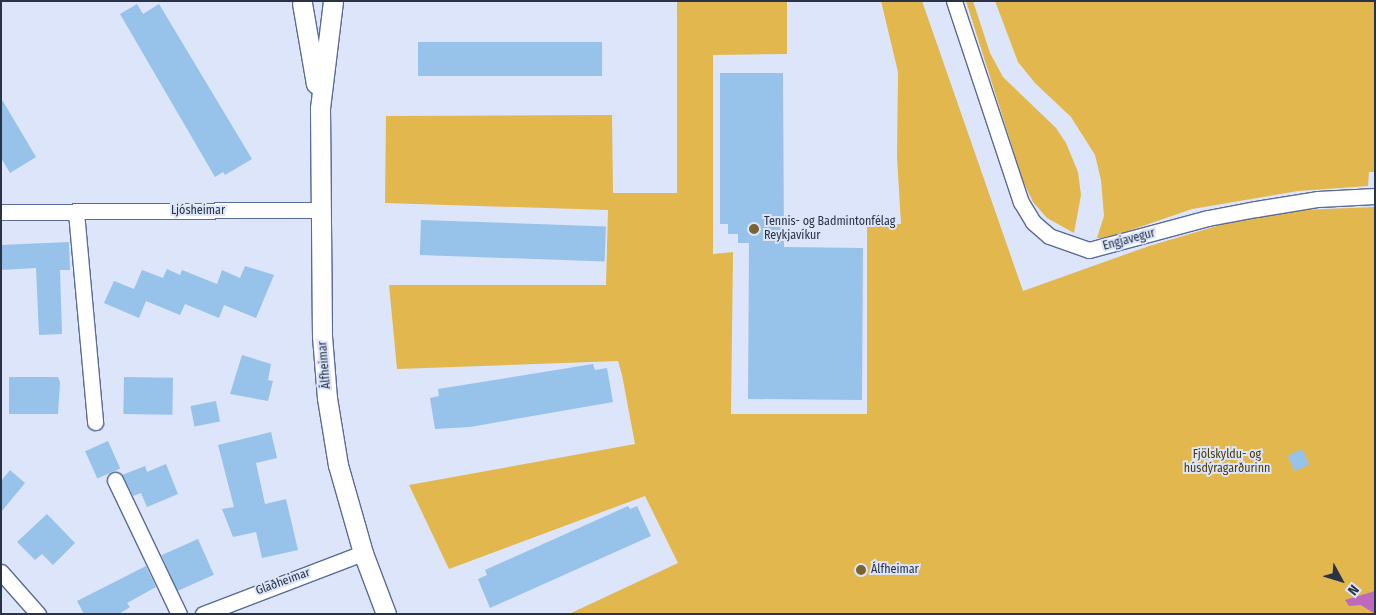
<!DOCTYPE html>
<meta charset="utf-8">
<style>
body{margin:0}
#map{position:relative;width:1376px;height:615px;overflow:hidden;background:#dce5fa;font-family:"Fira Sans Condensed",sans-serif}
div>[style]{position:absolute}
.green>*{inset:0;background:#e2b74d}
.water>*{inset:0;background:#bb6abc}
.building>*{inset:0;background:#97c2ea;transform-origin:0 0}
.roads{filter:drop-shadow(1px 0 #596b97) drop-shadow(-1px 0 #596b97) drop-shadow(0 1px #596b97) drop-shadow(0 -1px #596b97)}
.minor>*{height:15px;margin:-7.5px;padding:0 7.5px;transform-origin:7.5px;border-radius:7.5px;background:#fff}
.tertiary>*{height:19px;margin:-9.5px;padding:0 9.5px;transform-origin:9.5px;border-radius:9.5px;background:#fff}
.dots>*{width:14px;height:14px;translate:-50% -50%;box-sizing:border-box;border:2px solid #dce5fa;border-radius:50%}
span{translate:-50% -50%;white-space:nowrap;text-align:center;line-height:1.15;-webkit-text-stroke:4px #dce5fa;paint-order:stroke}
.street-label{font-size:12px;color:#2a3245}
.poi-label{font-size:12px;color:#2a3245}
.left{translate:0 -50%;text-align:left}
.park-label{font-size:12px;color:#4d3a03}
.frame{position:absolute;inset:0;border:2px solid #2a3245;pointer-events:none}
.north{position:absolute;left:1316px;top:555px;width:50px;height:50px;-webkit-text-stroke:4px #dce5fa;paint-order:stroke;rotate:129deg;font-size:14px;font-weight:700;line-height:20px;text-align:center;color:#2a3245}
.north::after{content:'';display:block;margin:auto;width:18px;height:22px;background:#2a3245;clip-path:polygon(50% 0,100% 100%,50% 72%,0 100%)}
</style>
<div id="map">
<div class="green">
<div style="clip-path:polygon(677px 1px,787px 1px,787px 54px,713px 55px,713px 254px,733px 252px,731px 414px,867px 414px,867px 224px,901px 224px,897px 157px,898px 72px,881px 1px,922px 1px,1023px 291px,1149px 246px,1227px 223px,1301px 210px,1375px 207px,1375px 614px,569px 614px,678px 563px,645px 496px,449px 569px,409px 485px,635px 444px,622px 375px,618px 361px,397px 369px,389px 285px,606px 285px,608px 210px,385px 203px,386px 116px,612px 115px,613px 193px,677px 193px)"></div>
<div style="clip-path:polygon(966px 1px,973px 1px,990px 53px,1003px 77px,1056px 128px,1066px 143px,1078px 172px,1081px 195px,1074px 233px,1047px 218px,1033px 202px,1023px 181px)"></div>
<div style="clip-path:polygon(995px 1px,1375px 1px,1375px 172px,1369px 172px,1368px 186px,1298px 191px,1192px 209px,1105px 239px,1097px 238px,1104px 216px,1101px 180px,1095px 155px,1071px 117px,1035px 83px,1018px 62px)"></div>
</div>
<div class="water">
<div style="clip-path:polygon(1375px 591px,1375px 614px,1361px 605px,1349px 606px,1345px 600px)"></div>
</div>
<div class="building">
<div style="clip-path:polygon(137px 4px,143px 14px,159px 4px,252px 159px,225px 175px,223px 172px,215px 177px,120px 14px)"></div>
<div style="left:602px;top:42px;width:34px;height:184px;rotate:90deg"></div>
<div style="clip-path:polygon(720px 73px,783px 73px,784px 247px,863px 248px,862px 400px,748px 399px,749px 243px,738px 243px,738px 234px,728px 234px,728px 224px,720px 224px)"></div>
<div style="clip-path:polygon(1px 98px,36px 157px,10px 173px,1px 158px)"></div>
<div style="left:421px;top:220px;width:185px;height:35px;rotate:2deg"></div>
<div style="clip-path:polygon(69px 242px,70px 270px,60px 270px,62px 334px,39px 335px,36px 268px,1px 270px,1px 245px)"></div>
<div style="clip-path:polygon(245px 266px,274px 275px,256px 318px,224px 305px,219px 318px,185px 304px,180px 315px,146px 301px,139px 318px,104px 303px,114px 281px,134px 289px,142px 270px,163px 278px,167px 269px,180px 275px,182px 270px,217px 284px,222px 270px,240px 278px)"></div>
<div style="clip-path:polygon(242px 355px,271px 364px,268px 380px,273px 381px,268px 401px,230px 394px)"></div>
<div style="clip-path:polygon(593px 364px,595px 370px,607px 368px,613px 402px,470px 427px,435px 429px,430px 398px,439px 396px,438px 389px)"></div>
<div style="clip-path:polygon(9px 377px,58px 377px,60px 382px,58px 414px,9px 414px)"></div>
<div style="left:124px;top:377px;width:49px;height:37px;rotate:1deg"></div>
<div style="left:216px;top:401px;width:21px;height:26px;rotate:79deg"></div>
<div style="clip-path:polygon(271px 432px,277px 458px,256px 463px,265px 504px,286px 499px,298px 550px,262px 558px,256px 532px,233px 537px,222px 509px,234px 507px,218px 445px)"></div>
<div style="left:108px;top:441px;width:30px;height:25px;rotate:66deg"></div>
<div style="left:1302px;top:449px;width:17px;height:16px;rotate:65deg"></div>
<div style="clip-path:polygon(166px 464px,178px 494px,147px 507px,141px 493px,133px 496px,122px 475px,145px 466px,147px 472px)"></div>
<div style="clip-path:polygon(10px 470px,25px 483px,1px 512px,1px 481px)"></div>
<div style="clip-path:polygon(628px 506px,630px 509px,637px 506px,651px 536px,490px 608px,478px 579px,487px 575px,485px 570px)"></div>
<div style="clip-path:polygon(47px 514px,75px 543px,53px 565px,42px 554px,35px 560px,17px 542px)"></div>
<div style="left:198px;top:539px;width:39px;height:40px;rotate:66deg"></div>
<div style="clip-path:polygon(146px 566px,156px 587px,127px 603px,130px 607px,119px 614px,84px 614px,77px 601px)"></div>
</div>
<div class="roads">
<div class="minor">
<div style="left:954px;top:1px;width:212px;rotate:71.6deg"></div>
<div style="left:1021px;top:202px;width:23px;rotate:59deg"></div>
<div style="left:1033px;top:222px;width:21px;rotate:41deg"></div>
<div style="left:1049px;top:236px;width:42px;rotate:19.3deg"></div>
<div style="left:1089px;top:250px;width:123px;rotate:-15.1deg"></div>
<div style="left:1208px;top:218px;width:49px;rotate:-10.6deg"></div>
<div style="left:1256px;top:209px;width:63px;rotate:-9.2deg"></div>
<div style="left:1318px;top:199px;width:57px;rotate:-3deg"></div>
<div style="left:1px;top:212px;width:320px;rotate:-0.4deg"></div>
<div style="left:76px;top:212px;width:211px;rotate:84.8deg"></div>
<div style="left:115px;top:480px;width:148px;rotate:64.5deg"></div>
<div style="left:1px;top:572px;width:56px;rotate:48.6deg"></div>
<div style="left:203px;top:614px;width:171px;rotate:-20.9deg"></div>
</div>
<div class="tertiary">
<div style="left:333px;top:1px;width:108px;rotate:96.9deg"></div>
<div style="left:320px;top:108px;width:228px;rotate:89.5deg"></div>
<div style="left:322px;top:336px;width:62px;rotate:85.4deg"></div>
<div style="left:327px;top:398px;width:68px;rotate:80.7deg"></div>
<div style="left:338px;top:465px;width:91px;rotate:74.1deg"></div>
<div style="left:363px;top:553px;width:65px;rotate:69.3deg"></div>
<div style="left:302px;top:3px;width:82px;rotate:80.2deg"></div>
</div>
</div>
<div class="dots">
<div style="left:754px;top:229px;background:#796534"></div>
<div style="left:861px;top:570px;background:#796534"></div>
</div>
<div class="street-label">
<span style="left:198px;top:211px">Ljósheimar</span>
<span style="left:1129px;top:240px;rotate:-15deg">Engjavegur</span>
<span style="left:325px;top:365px;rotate:-95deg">Álfheimar</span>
<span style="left:283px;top:582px;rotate:-20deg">Glaðheimar</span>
</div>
<div class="poi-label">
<span class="left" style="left:764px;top:229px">Tennis- og Badmintonfélag<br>Reykjavíkur</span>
<span class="left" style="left:871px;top:570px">Álfheimar</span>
</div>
<div class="park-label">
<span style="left:1227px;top:462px">Fjölskyldu- og<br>húsdýragarðurinn</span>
</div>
<div class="frame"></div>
<div class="north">N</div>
</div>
